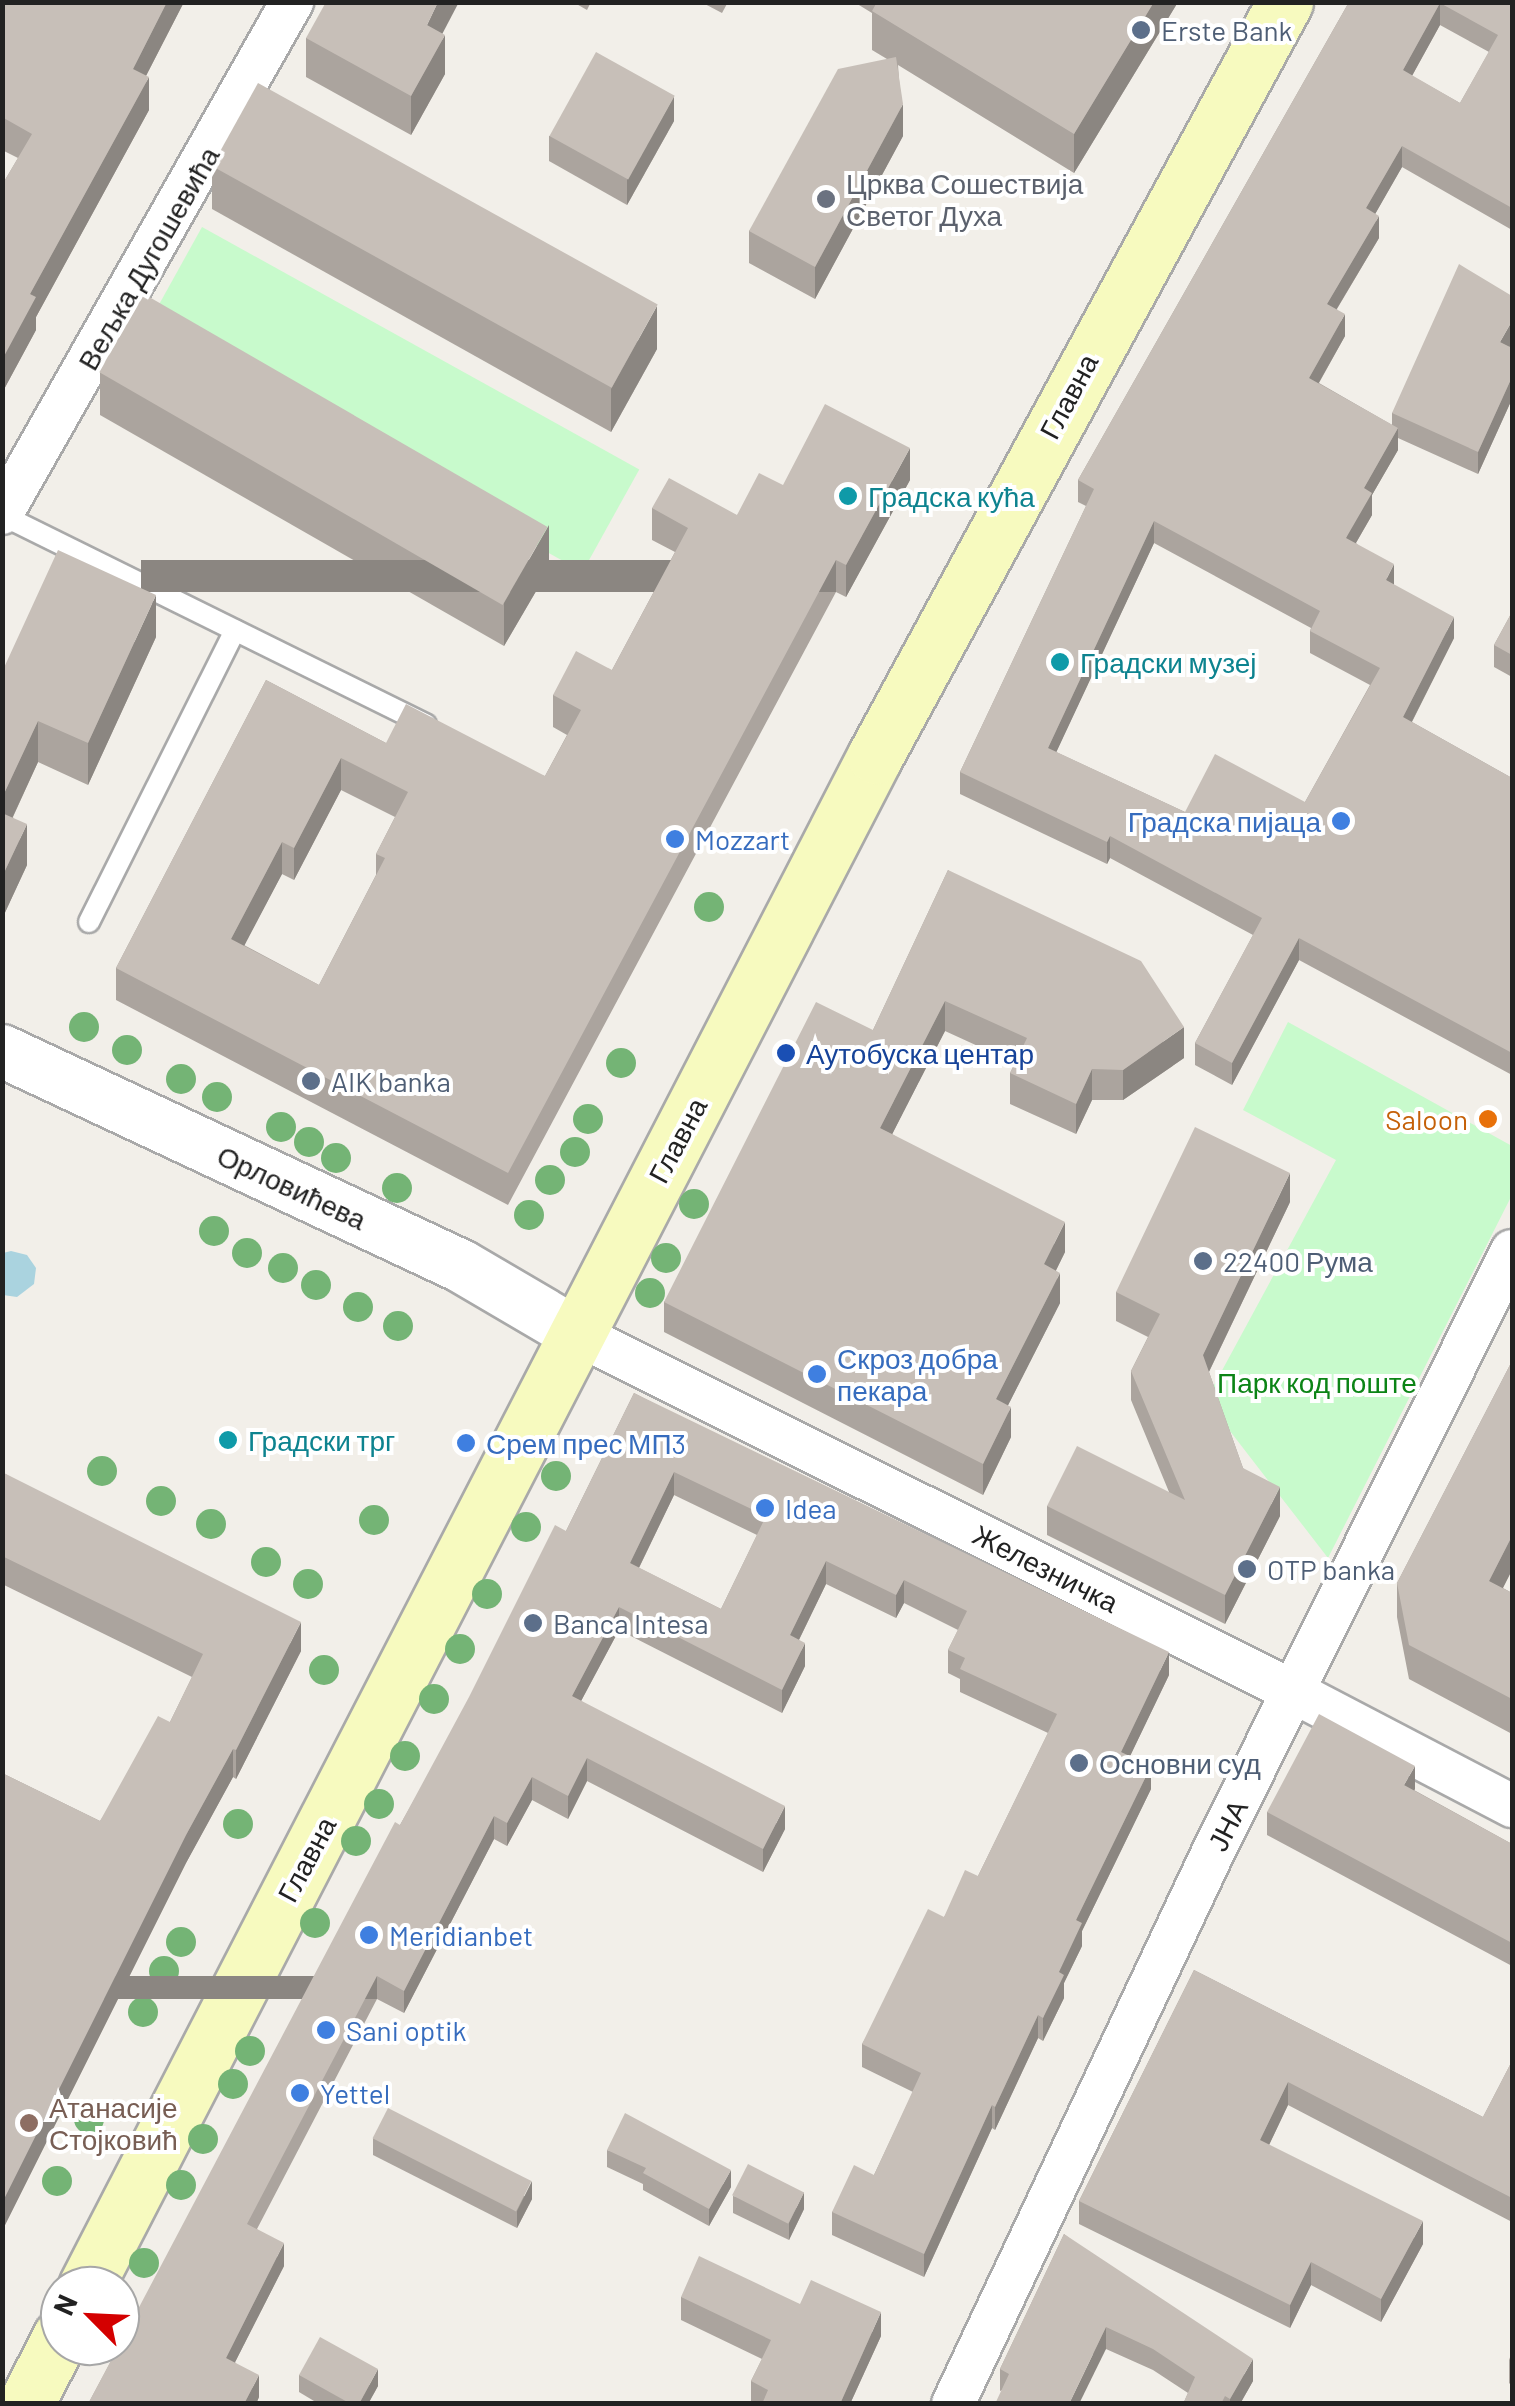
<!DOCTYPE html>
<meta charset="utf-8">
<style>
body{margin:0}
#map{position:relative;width:1515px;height:2406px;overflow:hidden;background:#f2efe9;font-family:Barlow,sans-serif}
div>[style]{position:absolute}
.park>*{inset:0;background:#c8facc;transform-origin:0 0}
.water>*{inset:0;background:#aad3df}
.roads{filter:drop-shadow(2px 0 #a9a9a9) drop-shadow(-2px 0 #a9a9a9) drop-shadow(0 2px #a9a9a9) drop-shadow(0 -2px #a9a9a9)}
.service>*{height:20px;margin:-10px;padding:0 10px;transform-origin:10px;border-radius:10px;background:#fff}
.minor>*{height:42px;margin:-21px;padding:0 21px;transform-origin:21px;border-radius:21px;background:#fff}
.tertiary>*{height:52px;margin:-26px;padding:0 26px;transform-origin:26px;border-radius:26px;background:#fff}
.secondary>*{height:55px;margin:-27.5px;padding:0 27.5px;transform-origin:27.5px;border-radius:27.5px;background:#f7fabf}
.trees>*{width:30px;height:30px;margin:-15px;border-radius:50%;background:#74b475}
.wall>*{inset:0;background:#aba49e}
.shaded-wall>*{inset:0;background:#8b8681;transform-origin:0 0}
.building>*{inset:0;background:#c7bfb8;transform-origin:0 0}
.dots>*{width:28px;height:28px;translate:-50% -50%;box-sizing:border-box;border:5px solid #fff;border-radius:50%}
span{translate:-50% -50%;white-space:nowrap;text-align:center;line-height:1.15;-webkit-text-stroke:8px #fff;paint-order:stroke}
.service-label{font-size:28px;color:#4e5e75}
.left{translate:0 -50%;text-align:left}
.worship-label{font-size:28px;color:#5b616d}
.street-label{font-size:28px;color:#222}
.culture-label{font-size:28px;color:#0d838f}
.shop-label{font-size:28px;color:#366cbe}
.right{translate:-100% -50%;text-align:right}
.transit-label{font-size:28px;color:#164399}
.food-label{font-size:28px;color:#c56008}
.park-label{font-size:28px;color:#0c8416}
.education-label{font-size:28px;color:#785e54}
.frame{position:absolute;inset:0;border:5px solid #222;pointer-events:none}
.north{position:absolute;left:40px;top:2266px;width:100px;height:100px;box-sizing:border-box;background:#fff;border:2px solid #a7a7a7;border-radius:50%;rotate:294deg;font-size:28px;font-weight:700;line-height:40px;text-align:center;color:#222}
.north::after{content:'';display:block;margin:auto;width:35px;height:45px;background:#d40000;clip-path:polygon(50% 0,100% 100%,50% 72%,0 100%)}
</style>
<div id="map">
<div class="park">
<div style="left:202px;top:227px;width:500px;height:117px;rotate:29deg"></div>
<div style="clip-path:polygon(1288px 1022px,1512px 1146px,1512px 1195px,1328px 1558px,1206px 1400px,1336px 1160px,1243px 1110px)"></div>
</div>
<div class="water">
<div style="clip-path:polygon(11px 1251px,27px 1255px,36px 1268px,34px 1284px,17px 1297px,3px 1295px,3px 1253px)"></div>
</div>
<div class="roads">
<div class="service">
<div style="left:2px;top:515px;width:473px;rotate:26.3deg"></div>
<div style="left:89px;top:922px;width:326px;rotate:-63.4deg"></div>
</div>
<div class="minor">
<div style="left:2px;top:513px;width:588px;rotate:-60.42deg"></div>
<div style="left:577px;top:1334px;width:801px;rotate:26.53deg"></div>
<div style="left:1294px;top:1692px;width:246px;rotate:27.6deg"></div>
<div style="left:953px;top:2404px;width:612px;rotate:-64.77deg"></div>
<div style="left:1214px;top:1850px;width:669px;rotate:-63.55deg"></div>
</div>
<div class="tertiary">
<div style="left:2px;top:1051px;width:507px;rotate:25.1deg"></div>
<div style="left:461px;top:1266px;width:134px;rotate:30.4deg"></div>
</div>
<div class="secondary">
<div style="left:86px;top:2286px;width:1721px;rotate:-62.72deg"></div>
<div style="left:875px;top:756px;width:858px;rotate:-61.46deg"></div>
<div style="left:26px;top:2404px;width:75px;rotate:-63.1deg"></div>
</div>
</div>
<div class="trees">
<div style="left:709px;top:907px"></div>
<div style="left:84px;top:1027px"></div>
<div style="left:127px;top:1050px"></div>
<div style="left:621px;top:1063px"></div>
<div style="left:181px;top:1079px"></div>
<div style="left:217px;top:1097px"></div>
<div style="left:588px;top:1119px"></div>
<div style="left:281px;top:1127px"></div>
<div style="left:309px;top:1142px"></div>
<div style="left:575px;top:1152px"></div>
<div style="left:336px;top:1158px"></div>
<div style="left:550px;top:1180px"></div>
<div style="left:397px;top:1188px"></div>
<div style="left:694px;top:1204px"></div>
<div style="left:529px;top:1215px"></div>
<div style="left:214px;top:1231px"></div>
<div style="left:247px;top:1253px"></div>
<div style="left:666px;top:1258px"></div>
<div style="left:283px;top:1268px"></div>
<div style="left:316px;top:1285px"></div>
<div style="left:650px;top:1293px"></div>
<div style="left:358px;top:1307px"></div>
<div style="left:398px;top:1326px"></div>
<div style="left:102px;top:1471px"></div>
<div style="left:556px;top:1476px"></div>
<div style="left:161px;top:1501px"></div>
<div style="left:374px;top:1520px"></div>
<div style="left:211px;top:1524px"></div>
<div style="left:526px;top:1527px"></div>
<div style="left:266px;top:1562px"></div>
<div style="left:308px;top:1584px"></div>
<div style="left:487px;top:1594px"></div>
<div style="left:460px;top:1649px"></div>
<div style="left:324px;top:1670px"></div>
<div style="left:434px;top:1699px"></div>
<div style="left:405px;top:1756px"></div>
<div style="left:379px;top:1804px"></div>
<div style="left:238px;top:1824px"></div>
<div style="left:356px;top:1841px"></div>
<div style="left:315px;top:1923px"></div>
<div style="left:181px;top:1942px"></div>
<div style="left:164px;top:1971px"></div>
<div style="left:143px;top:2012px"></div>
<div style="left:250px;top:2051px"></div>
<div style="left:233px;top:2084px"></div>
<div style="left:89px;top:2119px"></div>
<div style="left:203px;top:2139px"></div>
<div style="left:57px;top:2181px"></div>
<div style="left:181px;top:2185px"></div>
<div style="left:144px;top:2263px"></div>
</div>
<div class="wall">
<div style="clip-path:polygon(2px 2px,184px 2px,146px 76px,149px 110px,36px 317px,36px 330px,2px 393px,2px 185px,18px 158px,2px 150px)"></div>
<div style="clip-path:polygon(573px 2px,591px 2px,587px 10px)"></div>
<div style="clip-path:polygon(701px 2px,728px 2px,722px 13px)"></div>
<div style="clip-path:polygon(854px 2px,1023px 4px,1178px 2px,1074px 173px,898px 65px,903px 136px,815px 299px,749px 263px,749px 231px,887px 59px,872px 50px,872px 13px)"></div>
<div style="clip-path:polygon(evenodd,1349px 2px,1512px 2px,1512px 230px,1402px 167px,1375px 214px,1379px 238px,1337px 309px,1345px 336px,1319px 383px,1392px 425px,1392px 413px,1511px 347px,1512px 348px,1512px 399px,1478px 474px,1398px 438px,1398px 450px,1372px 495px,1372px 515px,1356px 543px,1394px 585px,1454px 638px,1412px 722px,1512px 778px,1512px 1075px,1299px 960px,1232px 1085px,1195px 1065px,1195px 1043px,1253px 935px,1110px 858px,1107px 864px,960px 794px,960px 772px,1086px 506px,1078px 502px,1078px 480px,1349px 2px,1440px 25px,1489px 52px,1460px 103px,1412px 76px,1440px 25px,1349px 2px,1154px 543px,1311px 628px,1310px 631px,1310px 653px,1370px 685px,1305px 802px,1185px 812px,1056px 752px,1154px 543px)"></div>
<div style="clip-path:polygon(442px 34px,445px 74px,411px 135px,306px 77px,306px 38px)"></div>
<div style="clip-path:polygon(674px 121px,627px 205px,549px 161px,549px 136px)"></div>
<div style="clip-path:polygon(212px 166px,657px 349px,611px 432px,212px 209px)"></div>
<div style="clip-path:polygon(100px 372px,549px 569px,504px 646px,100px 415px)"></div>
<div style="clip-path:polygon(evenodd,910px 480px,846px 597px,836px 592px,508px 1205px,116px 1000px,116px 968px,266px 680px,386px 743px,545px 776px,567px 735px,553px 727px,553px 695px,612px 670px,675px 552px,652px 540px,652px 508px,737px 515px,783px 485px,910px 480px,341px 790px,395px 817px,376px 854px,376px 875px,319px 985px,244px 945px,282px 874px,294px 880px,341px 790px)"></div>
<div style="clip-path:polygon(1512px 612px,1512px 677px,1494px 667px,1494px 645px)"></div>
<div style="clip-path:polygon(156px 637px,88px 785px,38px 762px,13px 817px,27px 865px,2px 919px,2px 672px)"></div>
<div style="clip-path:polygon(948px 870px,1184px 1058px,1123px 1100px,1092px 1100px,1076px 1134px,1010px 1104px,1010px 1073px,1015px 1063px,945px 1031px,892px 1134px,1065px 1252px,1056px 1270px,1060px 1303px,1008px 1405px,1011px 1437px,983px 1495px,664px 1332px,664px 1302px,873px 1030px)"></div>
<div style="clip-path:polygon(1290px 1202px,1209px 1372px,1243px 1468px,1280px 1516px,1225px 1624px,1047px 1535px,1047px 1506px,1169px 1492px,1131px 1400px,1131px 1371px,1148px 1337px,1116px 1321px,1116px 1292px)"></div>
<div style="clip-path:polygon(1512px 1361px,1512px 1570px,1503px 1588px,1512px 1593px,1512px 1734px,1409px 1679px,1397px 1617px,1397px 1583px)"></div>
<div style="clip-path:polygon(evenodd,634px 1393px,1169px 1675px,1130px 1756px,1151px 1789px,1082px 1931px,1082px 1946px,1064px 1983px,1064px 1998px,1043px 2041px,1038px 2038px,995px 2130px,992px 2128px,924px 2277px,832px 2235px,832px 2212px,874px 2175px,913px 2092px,862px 2067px,862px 2044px,944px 1917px,978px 1876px,1048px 1733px,960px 1692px,960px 1679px,948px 1673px,948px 1650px,958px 1630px,904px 1603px,896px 1618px,826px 1584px,799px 1640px,805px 1666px,782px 1713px,619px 1630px,581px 1701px,785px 1829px,763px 1872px,587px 1781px,568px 1819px,532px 1800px,507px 1846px,494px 1839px,404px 2013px,377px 1999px,257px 2229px,284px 2266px,235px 2362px,259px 2397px,256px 2404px,88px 2404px,400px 1825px,566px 1531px,634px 1393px,674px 1495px,757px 1535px,721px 1609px,639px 1568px,674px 1495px)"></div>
<div style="clip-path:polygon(2px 1472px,301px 1651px,236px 1779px,233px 1777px,186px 1863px,2px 2231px,2px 1773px,100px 1821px,170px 1722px,192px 1677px,2px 1584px)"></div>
<div style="clip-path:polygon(1415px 1789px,1414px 1790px,1512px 1844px,1512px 1966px,1267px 1835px,1267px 1812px)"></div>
<div style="clip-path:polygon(1194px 1970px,1483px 2117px,1512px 2061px,1512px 2222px,1288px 2105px,1269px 2145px,1423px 2244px,1381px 2322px,1311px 2285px,1290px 2328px,1079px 2224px,1079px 2201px)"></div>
<div style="clip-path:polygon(373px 2138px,532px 2199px,517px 2228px,373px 2155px)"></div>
<div style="clip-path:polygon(607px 2150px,731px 2187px,709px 2226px,643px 2190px,643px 2184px,607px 2167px)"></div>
<div style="clip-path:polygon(733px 2196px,804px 2209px,789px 2240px,733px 2213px)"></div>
<div style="clip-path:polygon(1064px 2234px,1253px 2381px,1240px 2404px,1183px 2404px,1188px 2393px,1153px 2370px,1106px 2349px,1000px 2391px,1000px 2369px)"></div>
<div style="clip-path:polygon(681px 2297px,800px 2304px,881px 2336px,850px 2404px,751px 2404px,751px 2381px,762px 2359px,681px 2320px)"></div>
<div style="clip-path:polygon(1512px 2352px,1512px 2386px,1509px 2383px,1509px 2360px)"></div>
<div style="clip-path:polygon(299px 2375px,378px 2386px,368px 2404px,319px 2404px,299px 2392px)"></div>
</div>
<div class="shaded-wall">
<div style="clip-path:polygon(167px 2px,184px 2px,133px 101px,133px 69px)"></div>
<div style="clip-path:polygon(438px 2px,459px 2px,427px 63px,427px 25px)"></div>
<div style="clip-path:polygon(1154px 2px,1178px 2px,1074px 173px,1074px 134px)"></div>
<div style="clip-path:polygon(1440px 3px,1440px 25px,1403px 92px,1403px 70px)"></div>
<div style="clip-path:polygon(445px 35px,445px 74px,411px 135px,411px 96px)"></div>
<div style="clip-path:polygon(149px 77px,149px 110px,36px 317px,36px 330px,2px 393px,2px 360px,30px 294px)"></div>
<div style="clip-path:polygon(674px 96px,674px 121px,627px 205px,627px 180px)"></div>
<div style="clip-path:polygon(903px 104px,903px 136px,815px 299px,815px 267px)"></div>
<div style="clip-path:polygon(1402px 146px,1402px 167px,1366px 230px,1366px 208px)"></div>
<div style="clip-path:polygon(1379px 216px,1379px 238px,1327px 325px,1327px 304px)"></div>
<div style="clip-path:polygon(657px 306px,657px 349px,611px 432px,611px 389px)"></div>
<div style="clip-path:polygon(1345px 314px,1345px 336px,1309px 400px,1309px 378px)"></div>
<div style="clip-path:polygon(1512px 321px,1512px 343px,1500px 364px,1500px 342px)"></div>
<div style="clip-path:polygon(1512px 377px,1512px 399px,1478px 474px,1478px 452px)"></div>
<div style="clip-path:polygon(1398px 428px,1398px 450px,1372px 495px,1372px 515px,1346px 560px,1346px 538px,1364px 488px)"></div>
<div style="clip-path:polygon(910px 448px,910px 480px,846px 597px,846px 565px)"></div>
<div style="clip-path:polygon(1154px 521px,1154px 543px,1048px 770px,1048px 748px)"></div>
<div style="clip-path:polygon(549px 525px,549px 569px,504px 646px,504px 603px)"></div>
<div style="left:836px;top:560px;width:32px;height:695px;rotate:90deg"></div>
<div style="clip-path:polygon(1394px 564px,1394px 586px,1386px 580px)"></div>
<div style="clip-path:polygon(156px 595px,156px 637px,88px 785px,88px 743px)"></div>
<div style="clip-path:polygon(1454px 617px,1454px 638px,1403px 739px,1403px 717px)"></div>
<div style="clip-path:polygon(38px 721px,38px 762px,2px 840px,2px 798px)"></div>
<div style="clip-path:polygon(341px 758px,341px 790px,294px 880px,294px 848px)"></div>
<div style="clip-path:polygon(27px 824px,27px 865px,2px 919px,2px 877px)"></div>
<div style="clip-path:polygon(1110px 836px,1110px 858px,1107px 864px,1107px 842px)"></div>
<div style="clip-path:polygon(282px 842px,282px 874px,231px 971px,231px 939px)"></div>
<div style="clip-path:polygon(1299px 938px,1299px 960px,1232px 1085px,1232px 1063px)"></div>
<div style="clip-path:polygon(945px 1001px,945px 1031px,880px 1158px,880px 1128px)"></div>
<div style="clip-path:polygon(1184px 1027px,1184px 1058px,1123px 1100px,1123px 1070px)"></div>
<div style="clip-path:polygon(1092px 1069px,1092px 1100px,1076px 1134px,1076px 1104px)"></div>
<div style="clip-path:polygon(1290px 1173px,1290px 1202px,1203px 1384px,1203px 1355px)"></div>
<div style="clip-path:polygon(1065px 1222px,1065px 1252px,1044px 1295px,1044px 1264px)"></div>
<div style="clip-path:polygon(1060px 1273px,1060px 1303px,996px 1429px,996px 1399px)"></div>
<div style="clip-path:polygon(1011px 1407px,1011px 1437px,983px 1495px,983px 1464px)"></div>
<div style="clip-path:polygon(674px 1472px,674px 1495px,630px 1586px,630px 1563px)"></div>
<div style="clip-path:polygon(1280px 1487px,1280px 1516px,1225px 1624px,1225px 1595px)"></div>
<div style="clip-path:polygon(1512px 1536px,1512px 1570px,1489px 1615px,1489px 1581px)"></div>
<div style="clip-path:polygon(826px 1561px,826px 1584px,790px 1658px,790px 1635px)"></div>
<div style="clip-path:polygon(904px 1580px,904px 1603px,896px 1618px,896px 1595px)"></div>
<div style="clip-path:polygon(619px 1607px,619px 1630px,572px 1718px,572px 1696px)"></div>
<div style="clip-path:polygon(301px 1622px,301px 1651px,236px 1779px,236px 1750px)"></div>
<div style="clip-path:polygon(805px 1643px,805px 1666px,782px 1713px,782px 1690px)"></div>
<div style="clip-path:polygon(1169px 1652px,1169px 1675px,1121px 1775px,1121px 1752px)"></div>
<div style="clip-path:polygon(233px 1749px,233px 1777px,186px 1863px,2px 2231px,2px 2203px,186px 1835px)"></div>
<div style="clip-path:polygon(587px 1758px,587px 1781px,568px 1819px,568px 1796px)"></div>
<div style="clip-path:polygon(1151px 1766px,1151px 1789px,1082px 1931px,1082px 1946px,1064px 1983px,1064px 1998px,1043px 2041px,1043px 2018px,1076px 1920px)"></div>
<div style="clip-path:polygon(1415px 1766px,1415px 1789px,1404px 1808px,1404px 1785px)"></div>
<div style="clip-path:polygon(532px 1777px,532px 1800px,507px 1846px,507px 1823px)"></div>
<div style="clip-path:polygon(785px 1806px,785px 1829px,763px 1872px,763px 1849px)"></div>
<div style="clip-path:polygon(494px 1816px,494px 1839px,404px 2013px,404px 1991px)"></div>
<div style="left:377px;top:1976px;width:23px;height:280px;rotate:90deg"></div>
<div style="clip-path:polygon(1038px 2015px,1038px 2038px,995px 2130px,995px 2107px)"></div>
<div style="clip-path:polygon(1288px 2082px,1288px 2105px,1260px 2164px,1260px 2140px)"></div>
<div style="clip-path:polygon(992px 2105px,992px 2128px,924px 2277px,924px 2254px)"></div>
<div style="clip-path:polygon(731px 2170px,731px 2187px,709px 2226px,709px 2209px)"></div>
<div style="clip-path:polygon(532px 2181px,532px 2199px,517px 2228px,517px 2211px)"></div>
<div style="clip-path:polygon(804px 2192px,804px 2209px,789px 2240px,789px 2223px)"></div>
<div style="clip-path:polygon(1423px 2221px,1423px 2244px,1381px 2322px,1381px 2299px)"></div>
<div style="clip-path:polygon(284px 2243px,284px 2266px,226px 2380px,226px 2358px)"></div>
<div style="clip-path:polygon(1311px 2262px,1311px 2285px,1290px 2328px,1290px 2305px)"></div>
<div style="clip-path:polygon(881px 2312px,881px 2336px,850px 2404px,840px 2404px)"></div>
<div style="clip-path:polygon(1106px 2327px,1106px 2349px,1079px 2404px,1069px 2404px)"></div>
<div style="clip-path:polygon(1253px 2359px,1253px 2381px,1240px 2404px,1230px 2404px,1230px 2399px)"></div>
<div style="clip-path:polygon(378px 2369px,378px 2386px,368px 2404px,359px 2404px)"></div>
<div style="clip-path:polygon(259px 2375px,259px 2397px,256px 2404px,244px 2404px)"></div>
</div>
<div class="building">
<div style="clip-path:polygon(2px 2px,167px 2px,133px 69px,149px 77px,30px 294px,36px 297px,2px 360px,2px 185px,32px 134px,2px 117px)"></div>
<div style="clip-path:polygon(326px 2px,438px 2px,427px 25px,445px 35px,411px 96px,306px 38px)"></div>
<div style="clip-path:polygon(877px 2px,1023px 4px,1154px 2px,1074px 134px,872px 11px)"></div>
<div style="clip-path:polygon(evenodd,1349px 2px,1512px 2px,1512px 208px,1402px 146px,1366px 208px,1379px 216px,1327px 304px,1345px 314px,1309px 378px,1398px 428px,1364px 488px,1372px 493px,1346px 538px,1394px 564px,1386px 580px,1454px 617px,1403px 717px,1512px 778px,1512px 1053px,1299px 938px,1232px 1063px,1195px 1043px,1262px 918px,1110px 836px,1107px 842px,960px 772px,1094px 489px,1078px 480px,1349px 2px,1440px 3px,1498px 35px,1460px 103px,1403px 70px,1440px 3px,1349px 2px,1154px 521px,1320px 611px,1310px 631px,1380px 668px,1305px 802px,1215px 754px,1185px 812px,1048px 748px,1154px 521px)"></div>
<div style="left:596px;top:52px;width:90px;height:96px;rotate:29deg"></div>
<div style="clip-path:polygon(896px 57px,903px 104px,815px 267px,749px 231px,838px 69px)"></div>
<div style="left:258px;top:83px;width:457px;height:95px;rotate:29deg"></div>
<div style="clip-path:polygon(1459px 264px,1512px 296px,1512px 321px,1500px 342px,1512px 348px,1512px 377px,1478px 452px,1392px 413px)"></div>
<div style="left:144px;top:294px;width:466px;height:90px;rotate:30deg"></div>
<div style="clip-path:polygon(evenodd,825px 404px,910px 448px,846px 565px,836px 560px,508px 1173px,116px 968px,266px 680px,386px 743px,406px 704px,545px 776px,581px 710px,553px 695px,576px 651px,612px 670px,688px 528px,652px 508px,669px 478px,737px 515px,759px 473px,783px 485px,825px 404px,341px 758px,408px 792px,376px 854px,385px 858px,319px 985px,231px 939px,282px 842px,294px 848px,341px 758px)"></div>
<div style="clip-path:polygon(58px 550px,156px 595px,88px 743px,38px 721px,2px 798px,2px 672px)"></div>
<div style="clip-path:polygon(1512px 612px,1512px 655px,1494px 645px)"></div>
<div style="clip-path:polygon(2px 813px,27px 824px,2px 877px)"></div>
<div style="clip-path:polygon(948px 870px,1141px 961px,1184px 1027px,1123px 1070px,1092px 1069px,1076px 1104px,1010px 1073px,1027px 1038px,945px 1001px,880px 1128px,1065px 1222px,1044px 1264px,1060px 1273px,996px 1399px,1011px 1407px,983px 1464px,664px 1302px,816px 1002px,873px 1030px)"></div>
<div style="clip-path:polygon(1195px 1127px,1290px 1173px,1203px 1355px,1243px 1468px,1280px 1487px,1225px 1595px,1047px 1506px,1077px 1446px,1185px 1500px,1131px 1371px,1160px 1314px,1116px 1292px)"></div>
<div style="clip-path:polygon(1512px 1361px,1512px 1536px,1489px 1581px,1512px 1593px,1512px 1699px,1409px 1645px,1397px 1583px)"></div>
<div style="clip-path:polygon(evenodd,634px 1393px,1169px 1652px,1121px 1752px,1151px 1766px,1076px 1920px,1082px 1923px,1059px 1972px,1064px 1975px,1043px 2018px,1038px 2015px,995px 2107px,992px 2105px,924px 2254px,832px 2212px,854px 2165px,874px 2175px,921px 2073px,862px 2044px,928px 1909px,944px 1917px,965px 1870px,978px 1876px,1057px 1714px,960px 1669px,965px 1658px,948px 1650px,967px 1611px,904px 1580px,896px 1595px,826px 1561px,790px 1635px,805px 1643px,782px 1690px,619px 1607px,572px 1696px,785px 1806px,763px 1849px,587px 1758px,568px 1796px,532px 1777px,507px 1823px,494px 1816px,404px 1991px,377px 1976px,247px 2224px,284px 2243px,226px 2358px,259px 2375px,244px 2404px,88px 2404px,395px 1822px,400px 1825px,469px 1697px,555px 1525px,566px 1531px,634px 1393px,674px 1472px,766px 1516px,721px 1609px,630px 1563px,674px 1472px)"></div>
<div style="clip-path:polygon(2px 1472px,301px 1622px,236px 1750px,233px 1749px,186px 1835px,2px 2203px,2px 1773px,100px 1821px,158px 1716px,170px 1722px,203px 1654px,2px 1556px)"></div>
<div style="clip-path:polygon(1319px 1714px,1415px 1766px,1404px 1785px,1512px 1844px,1512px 1943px,1267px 1812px)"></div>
<div style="clip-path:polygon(1194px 1970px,1483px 2117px,1512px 2061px,1512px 2198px,1288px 2082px,1260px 2140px,1423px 2221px,1381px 2299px,1311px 2262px,1290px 2305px,1079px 2201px)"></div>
<div style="left:388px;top:2108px;width:161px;height:34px;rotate:27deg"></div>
<div style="clip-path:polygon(625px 2113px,731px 2170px,709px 2209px,643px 2173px,646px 2168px,607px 2150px)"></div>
<div style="left:748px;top:2164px;width:63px;height:35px;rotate:27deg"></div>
<div style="clip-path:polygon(1064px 2234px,1253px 2359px,1230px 2399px,1225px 2396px,1221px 2404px,1183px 2404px,1195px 2377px,1153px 2349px,1106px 2327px,1069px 2404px,995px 2404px,1009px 2374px,1000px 2369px)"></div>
<div style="clip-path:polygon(699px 2256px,800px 2304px,811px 2280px,881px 2312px,840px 2404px,762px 2404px,768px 2390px,751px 2381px,771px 2340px,681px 2297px)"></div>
<div style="clip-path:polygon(320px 2337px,378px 2369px,359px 2404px,351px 2404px,299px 2375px)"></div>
</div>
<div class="dots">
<div style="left:1141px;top:30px;background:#5c6f8a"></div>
<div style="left:826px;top:199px;background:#6b7280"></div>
<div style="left:848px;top:496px;background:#0f9aa8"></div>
<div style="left:1060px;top:662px;background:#0f9aa8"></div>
<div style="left:1341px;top:821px;background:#3f7fe0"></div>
<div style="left:675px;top:839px;background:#3f7fe0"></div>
<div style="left:786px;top:1053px;background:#1a4fb4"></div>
<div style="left:311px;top:1081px;background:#5c6f8a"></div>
<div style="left:1488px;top:1119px;background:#e8710a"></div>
<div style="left:1203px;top:1261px;background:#5c6f8a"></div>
<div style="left:817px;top:1374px;background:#3f7fe0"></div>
<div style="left:228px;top:1440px;background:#0f9aa8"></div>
<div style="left:466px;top:1443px;background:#3f7fe0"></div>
<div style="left:765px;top:1508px;background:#3f7fe0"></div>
<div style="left:1247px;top:1569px;background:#5c6f8a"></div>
<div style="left:533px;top:1623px;background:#5c6f8a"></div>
<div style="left:1079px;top:1763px;background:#5c6f8a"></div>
<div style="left:369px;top:1935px;background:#3f7fe0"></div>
<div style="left:326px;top:2030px;background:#3f7fe0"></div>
<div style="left:300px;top:2093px;background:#3f7fe0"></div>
<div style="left:29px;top:2123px;background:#8d6e63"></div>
</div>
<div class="service-label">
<span class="left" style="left:1161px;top:30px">Erste Bank</span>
<span class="left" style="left:331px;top:1081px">AIK banka</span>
<span class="left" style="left:1223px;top:1261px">22400 Рума</span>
<span class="left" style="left:1267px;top:1569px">OTP banka</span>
<span class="left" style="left:553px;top:1623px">Banca Intesa</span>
<span class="left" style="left:1099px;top:1763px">Основни суд</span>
</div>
<div class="worship-label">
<span class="left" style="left:846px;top:199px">Црква Сошествија<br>Светог Духа</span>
</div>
<div class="street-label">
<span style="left:148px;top:258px;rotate:-60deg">Вељка Дугошевића</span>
<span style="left:1068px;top:396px;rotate:-62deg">Главна</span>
<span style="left:677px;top:1140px;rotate:-62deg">Главна</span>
<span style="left:292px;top:1187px;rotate:25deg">Орловићева</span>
<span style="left:1046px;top:1568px;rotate:27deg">Железничка</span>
<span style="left:1227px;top:1825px;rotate:-63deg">ЈНА</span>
<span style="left:306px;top:1859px;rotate:-62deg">Главна</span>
</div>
<div class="culture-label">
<span class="left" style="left:868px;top:496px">Градска кућа</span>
<span class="left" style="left:1080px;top:662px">Градски музеј</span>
<span class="left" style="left:248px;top:1440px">Градски трг</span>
</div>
<div class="shop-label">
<span class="right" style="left:1321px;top:821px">Градска пијаца</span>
<span class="left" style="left:695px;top:839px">Mozzart</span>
<span class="left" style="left:837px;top:1374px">Скроз добра<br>пекара</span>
<span class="left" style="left:486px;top:1443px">Срем прес МП3</span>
<span class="left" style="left:785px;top:1508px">Idea</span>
<span class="left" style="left:389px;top:1935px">Meridianbet</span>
<span class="left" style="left:346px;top:2030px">Sani optik</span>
<span class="left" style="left:320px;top:2093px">Yettel</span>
</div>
<div class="transit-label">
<span class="left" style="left:806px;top:1053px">Аутобуска центар</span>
</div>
<div class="food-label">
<span class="right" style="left:1468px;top:1119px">Saloon</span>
</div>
<div class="park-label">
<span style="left:1317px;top:1382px">Парк код поште</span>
</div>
<div class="education-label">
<span class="left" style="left:49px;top:2123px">Атанасије<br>Стојковић</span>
</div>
<div class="frame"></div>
<div class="north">N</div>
</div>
